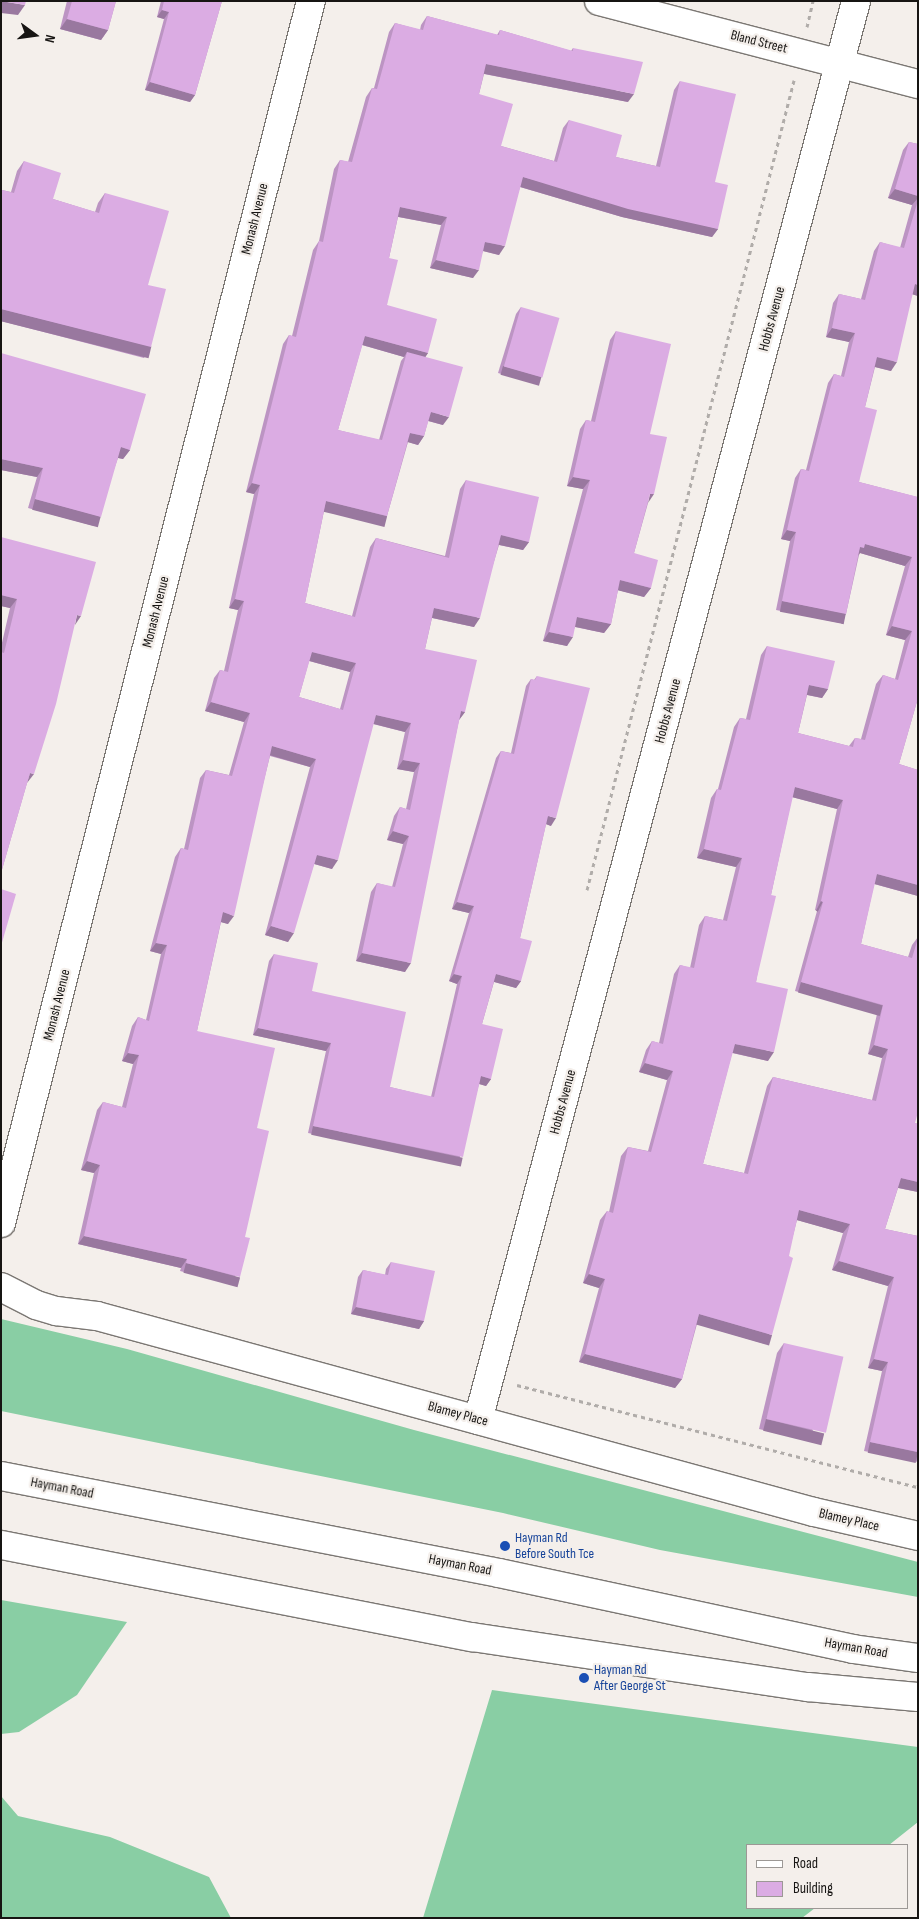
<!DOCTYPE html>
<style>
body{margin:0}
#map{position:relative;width:919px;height:1919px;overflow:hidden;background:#f4efeb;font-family:"Sofia Sans Condensed",sans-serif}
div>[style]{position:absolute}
.forest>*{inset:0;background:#89cea4}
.path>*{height:3px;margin-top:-1.5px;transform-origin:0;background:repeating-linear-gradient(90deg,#b0aca9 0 4px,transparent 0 8px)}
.roads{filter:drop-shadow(1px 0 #7b7773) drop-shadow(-1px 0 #7b7773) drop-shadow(0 1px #7b7773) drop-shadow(0 -1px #7b7773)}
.minor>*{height:28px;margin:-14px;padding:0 14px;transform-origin:14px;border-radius:14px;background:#fff}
.primary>*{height:28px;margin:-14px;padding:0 14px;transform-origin:14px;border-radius:14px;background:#fff}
.wall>*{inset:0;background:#bc94c3}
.shaded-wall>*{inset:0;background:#99789f;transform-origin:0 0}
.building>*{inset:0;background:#dbace3;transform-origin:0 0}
.dots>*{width:14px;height:14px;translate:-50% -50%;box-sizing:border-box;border:2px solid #f4efeb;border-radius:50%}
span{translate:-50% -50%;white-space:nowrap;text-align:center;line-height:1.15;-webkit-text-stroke:4.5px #f4efeb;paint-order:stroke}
.street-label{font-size:14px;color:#171513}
.transit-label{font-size:14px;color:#164399}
.left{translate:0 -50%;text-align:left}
.frame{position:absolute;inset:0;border:2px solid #171513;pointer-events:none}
.legend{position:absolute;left:746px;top:1844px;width:162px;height:65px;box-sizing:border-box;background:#f4efeb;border:1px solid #9c9895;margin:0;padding:6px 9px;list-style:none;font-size:15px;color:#171513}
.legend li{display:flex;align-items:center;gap:10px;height:25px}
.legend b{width:25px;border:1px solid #9c9895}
.north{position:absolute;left:10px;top:10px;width:50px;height:50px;-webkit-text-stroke:4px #f4efeb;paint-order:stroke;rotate:104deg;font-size:14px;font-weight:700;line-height:20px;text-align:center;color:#171513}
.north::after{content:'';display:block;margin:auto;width:18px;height:22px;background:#171513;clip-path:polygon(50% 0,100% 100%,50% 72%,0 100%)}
</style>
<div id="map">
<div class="forest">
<div style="clip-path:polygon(1px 1319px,127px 1349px,414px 1430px,918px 1562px,918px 1597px,660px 1550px,503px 1513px,1px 1411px)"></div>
<div style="clip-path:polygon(1px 1600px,127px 1622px,77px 1695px,19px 1732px,1px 1734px)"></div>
<div style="clip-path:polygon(492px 1690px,918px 1747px,918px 1822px,889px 1845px,748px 1845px,748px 1908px,815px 1908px,802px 1918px,423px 1918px)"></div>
<div style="clip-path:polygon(1px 1796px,18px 1816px,110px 1837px,209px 1877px,231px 1918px,1px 1918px)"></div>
</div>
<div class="path">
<div style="left:807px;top:27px;width:27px;rotate:-77deg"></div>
<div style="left:587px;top:890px;width:836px;rotate:-75.66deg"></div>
<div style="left:517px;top:1385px;width:414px;rotate:14.3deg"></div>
</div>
<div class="roads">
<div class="minor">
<div style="left:599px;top:1px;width:330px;rotate:14.6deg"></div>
<div style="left:1px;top:1223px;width:1261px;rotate:-75.77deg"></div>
<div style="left:1px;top:1287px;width:39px;rotate:27deg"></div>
<div style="left:36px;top:1305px;width:21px;rotate:17deg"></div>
<div style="left:56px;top:1311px;width:41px;rotate:7deg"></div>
<div style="left:97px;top:1316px;width:743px;rotate:15.29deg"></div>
<div style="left:814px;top:1512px;width:107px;rotate:13deg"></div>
<div style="left:478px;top:1420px;width:1468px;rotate:-75.08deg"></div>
</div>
<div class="primary">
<div style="left:1px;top:1476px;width:507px;rotate:11.02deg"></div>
<div style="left:499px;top:1573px;width:362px;rotate:12.1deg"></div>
<div style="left:853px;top:1649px;width:66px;rotate:7.9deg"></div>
<div style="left:1px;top:1545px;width:480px;rotate:11.1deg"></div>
<div style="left:472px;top:1637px;width:340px;rotate:8.5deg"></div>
<div style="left:808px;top:1687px;width:110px;rotate:5.2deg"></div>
</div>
</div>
<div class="wall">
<div style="clip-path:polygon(67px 1px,116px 1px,108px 30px,101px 40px,60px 29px)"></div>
<div style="clip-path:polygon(161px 1px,222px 1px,195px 95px,190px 102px,145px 90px,164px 19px,157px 17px)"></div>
<div style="clip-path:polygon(evenodd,427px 16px,497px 35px,500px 30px,571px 51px,573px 48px,628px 102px,484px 74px,479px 94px,501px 146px,554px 161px,563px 128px,569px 120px,616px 157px,656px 166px,674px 90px,680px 81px,715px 182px,718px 229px,712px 237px,622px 217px,520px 187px,499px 255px,483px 251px,473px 278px,430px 268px,441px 225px,398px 217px,389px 258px,387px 305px,428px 353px,425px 357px,443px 425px,428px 421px,424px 436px,418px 445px,408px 442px,387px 516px,381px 525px,324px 511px,305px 603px,352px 616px,370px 547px,376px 538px,445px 556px,460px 489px,466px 480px,529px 542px,523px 550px,499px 545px,474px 627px,432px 618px,425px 649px,465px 712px,459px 720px,405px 972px,356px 961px,371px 892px,377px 883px,392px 887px,403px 844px,387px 840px,394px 816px,400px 807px,406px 809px,414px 772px,397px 769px,405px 732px,373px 724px,332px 869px,314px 864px,288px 942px,265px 935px,310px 767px,270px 756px,228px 924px,221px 922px,197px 1031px,257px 1128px,234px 1285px,180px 1271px,181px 1268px,78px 1244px,94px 1173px,81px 1170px,97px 1110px,103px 1102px,122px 1107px,133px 1064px,122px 1061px,132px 1026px,138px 1017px,146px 1020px,161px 954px,150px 951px,175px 857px,181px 848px,184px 849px,200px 778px,206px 770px,229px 775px,244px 722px,205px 711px,214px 678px,220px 670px,224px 671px,238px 610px,229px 608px,254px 494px,246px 492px,283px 344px,289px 335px,292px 336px,313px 250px,319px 241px,334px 169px,340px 160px,348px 162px,366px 97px,372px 88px,374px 88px,389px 32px,395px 23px,420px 30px,421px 25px,427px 16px,362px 345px,404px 357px,401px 361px,379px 440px,338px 430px,362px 345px,427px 16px,309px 661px,350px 672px,340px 709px,299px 697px,309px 661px)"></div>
<div style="clip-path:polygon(evenodd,909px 142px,918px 144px,918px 296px,912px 294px,891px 371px,875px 367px,865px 407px,859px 482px,917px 497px,918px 494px,918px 698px,899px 764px,918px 770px,918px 896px,874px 884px,861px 944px,908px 957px,912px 945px,918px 937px,915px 1123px,918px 1124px,918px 1192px,898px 1188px,885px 1229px,918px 1236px,918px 1462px,864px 1451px,882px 1371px,868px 1368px,888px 1286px,832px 1270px,843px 1233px,797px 1220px,765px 1344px,697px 1324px,682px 1379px,675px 1388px,579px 1362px,599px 1288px,583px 1283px,600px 1220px,607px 1211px,609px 1212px,621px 1156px,628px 1147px,648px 1151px,667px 1080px,639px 1072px,646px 1050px,652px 1041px,659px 1043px,674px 974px,680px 965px,690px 968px,699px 925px,705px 916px,723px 920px,736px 867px,697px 858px,711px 798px,717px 789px,718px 789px,734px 727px,740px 718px,746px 719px,761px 655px,767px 646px,828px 689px,822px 698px,807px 695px,798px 733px,849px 746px,855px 738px,861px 739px,876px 684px,883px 675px,895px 679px,905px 640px,886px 635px,905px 566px,860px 553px,859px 555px,846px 614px,840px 623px,776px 610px,790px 541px,781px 539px,795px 478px,801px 469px,806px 470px,828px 383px,834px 374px,841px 376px,849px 342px,826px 337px,833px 303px,839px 294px,861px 299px,874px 251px,880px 242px,900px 248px,912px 205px,888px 198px,903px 150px,909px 142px,792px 797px,837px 809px,815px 910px,817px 911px,795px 991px,877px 1014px,868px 1054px,882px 1058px,872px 1100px,773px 1077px,767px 1086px,744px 1173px,703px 1164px,732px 1053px,768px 1061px,756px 982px,771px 895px,792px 797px)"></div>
<div style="clip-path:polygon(24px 161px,53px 199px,95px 212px,98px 203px,105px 193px,148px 285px,151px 347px,144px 358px,1px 321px,1px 191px,2px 190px,11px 192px,17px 171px)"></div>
<div style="clip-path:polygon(521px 307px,541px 377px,536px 384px,498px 373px,516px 314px)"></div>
<div style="clip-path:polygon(616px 331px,650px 434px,648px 503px,634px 553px,651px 588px,644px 597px,618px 590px,611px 624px,604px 633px,575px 627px,567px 646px,543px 641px,583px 489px,567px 486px,580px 429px,586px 420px,591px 421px,610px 340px)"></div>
<div style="clip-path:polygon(1px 353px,130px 450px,123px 459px,118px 458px,94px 526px,28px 508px,37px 477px,1px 470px)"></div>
<div style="clip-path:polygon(1px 537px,74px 625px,27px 783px,1px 873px,1px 647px,10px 608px,1px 606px)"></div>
<div style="clip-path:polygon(537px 676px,551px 826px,546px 824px,520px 938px,521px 981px,516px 988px,494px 982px,482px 1024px,491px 1079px,486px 1086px,479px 1084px,458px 1164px,308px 1133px,326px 1051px,253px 1035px,269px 961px,274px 954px,312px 991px,390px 1087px,431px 1097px,457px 984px,449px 981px,469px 913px,452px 909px,496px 758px,501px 751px,511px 753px,526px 686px,531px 679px,534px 680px)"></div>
<div style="clip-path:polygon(391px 1262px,424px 1321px,419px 1329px,351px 1314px,358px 1277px,363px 1270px,385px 1275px,386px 1269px)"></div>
<div style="clip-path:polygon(784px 1343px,817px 1443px,759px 1429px,777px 1353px)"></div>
</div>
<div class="shaded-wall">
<div style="clip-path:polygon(1px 1px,25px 5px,18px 15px,1px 13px)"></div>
<div style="clip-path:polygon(162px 10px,169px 12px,164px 19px,157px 17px)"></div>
<div style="clip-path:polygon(67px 19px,108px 30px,101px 40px,60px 29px)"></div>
<div style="clip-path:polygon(486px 64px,634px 94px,628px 102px,480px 73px)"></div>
<div style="clip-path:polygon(150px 82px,195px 95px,190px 102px,145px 90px)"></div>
<div style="clip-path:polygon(523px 177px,718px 229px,712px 237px,622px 217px,517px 186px)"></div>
<div style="clip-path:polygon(895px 189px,918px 196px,918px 198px,912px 205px,888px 198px)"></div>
<div style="clip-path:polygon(400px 207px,447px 217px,441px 225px,394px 216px)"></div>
<div style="clip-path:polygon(485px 242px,505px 246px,499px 255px,479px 250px)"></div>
<div style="clip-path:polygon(436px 260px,479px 270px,473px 278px,430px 268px)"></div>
<div style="clip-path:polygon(915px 284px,918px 285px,918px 296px,908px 293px)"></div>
<div style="left:1px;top:309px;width:155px;height:12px;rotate:14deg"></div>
<div style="clip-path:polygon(832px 328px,855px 333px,849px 342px,826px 337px)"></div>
<div style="clip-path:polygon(365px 336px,428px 353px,422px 362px,407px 352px,404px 357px,359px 344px)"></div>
<div style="clip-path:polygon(877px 357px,897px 362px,891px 371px,871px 366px)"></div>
<div style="left:503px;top:366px;width:40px;height:9px;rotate:16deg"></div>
<div style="clip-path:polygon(431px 412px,449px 417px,443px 425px,425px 420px)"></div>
<div style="clip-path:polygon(410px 433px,424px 436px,418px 445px,404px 441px)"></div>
<div style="clip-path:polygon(121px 447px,130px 450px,123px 459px,114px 457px)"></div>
<div style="clip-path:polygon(1px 459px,43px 468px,37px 477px,1px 470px)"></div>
<div style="clip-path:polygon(573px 477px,590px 480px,583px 489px,567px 486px)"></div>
<div style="clip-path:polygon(252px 483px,260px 485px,254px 494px,246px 492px)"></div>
<div style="clip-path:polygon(650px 494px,654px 494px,648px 503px)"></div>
<div style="left:35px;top:499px;width:68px;height:11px;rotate:15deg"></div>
<div style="left:326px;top:501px;width:63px;height:11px;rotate:14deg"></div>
<div style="clip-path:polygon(787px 530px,796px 532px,790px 541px,781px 539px)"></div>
<div style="clip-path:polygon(501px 535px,529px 542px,523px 550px,495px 544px)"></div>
<div style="clip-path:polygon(865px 544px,912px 557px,905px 566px,860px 553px,857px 557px,860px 547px)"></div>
<div style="clip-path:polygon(620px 580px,651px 588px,644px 597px,613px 589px)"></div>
<div style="clip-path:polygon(1px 595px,17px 599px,10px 608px,1px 606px)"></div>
<div style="clip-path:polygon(235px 599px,244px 601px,238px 610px,229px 608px)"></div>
<div style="left:782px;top:601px;width:65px;height:11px;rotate:11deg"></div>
<div style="clip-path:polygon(434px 608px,480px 618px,474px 627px,428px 617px)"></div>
<div style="clip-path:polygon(77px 615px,81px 616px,75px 625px)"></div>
<div style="clip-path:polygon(577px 617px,611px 624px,604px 633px,571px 626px)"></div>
<div style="clip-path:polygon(892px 626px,912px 631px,905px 640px,886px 635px)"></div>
<div style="clip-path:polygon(549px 632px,573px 637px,567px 646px,543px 641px)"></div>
<div style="clip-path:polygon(312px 652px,356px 663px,350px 672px,306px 660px)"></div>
<div style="clip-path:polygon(809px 685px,828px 689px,822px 698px,803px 694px)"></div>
<div style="clip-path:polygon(211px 702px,250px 713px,244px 722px,205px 711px)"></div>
<div style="clip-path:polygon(461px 711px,465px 712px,459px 720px)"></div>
<div style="clip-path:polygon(376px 715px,411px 723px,405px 732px,370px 723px)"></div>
<div style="clip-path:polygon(272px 746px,316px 759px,310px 767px,266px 754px)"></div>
<div style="clip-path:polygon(403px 760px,420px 763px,414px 772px,397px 769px)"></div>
<div style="clip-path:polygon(30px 773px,34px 774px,27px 783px)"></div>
<div style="clip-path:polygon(795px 787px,843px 800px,837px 809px,788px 796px)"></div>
<div style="clip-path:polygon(548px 816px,556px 818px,551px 826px,543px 823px)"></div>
<div style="clip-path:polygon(393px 831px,409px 836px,403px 844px,387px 840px)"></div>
<div style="clip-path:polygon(704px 849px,742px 858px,736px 867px,697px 858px)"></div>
<div style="clip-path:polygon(317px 855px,338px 860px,332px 869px,311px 863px)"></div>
<div style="clip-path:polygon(877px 874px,918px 885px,918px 896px,871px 883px)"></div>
<div style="left:821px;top:901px;width:2px;height:11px;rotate:27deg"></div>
<div style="clip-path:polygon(457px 902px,474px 906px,469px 913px,452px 909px)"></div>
<div style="clip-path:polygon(223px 912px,234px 916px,228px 924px,217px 921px)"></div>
<div style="clip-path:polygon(271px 926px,294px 933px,288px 942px,265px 935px)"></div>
<div style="clip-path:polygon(156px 943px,167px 945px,161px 954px,150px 951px)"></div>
<div style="clip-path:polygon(362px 953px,411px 963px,405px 972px,356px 961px)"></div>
<div style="clip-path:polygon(454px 974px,462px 976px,457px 984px,449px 981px)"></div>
<div style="clip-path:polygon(496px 974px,521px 981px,516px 988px,491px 981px)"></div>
<div style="left:801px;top:982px;width:85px;height:11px;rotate:16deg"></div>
<div style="clip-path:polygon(258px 1028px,331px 1043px,326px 1051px,253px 1035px)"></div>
<div style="clip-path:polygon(735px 1044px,774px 1052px,768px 1061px,729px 1052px)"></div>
<div style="clip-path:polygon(874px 1045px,888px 1049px,882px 1058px,868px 1054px)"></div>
<div style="clip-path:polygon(128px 1053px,139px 1055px,133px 1064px,122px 1061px)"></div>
<div style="clip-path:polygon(645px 1063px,673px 1071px,667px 1080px,639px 1072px)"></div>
<div style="clip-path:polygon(481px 1076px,491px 1079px,486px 1086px,476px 1083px)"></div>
<div style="left:313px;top:1126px;width:153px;height:9px;rotate:12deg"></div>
<div style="clip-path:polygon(87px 1161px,100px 1165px,94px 1173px,81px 1170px)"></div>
<div style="clip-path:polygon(901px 1178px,918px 1182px,918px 1192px,894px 1187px)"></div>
<div style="clip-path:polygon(799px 1210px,850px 1224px,843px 1233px,793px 1219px)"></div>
<div style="clip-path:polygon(84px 1236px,187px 1259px,181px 1268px,78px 1244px)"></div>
<div style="clip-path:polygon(839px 1261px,894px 1277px,888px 1286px,832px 1270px)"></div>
<div style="left:186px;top:1263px;width:56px;height:10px;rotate:15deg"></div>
<div style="clip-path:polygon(589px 1274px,605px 1279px,599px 1288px,583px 1283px)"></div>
<div style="clip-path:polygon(356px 1307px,424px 1321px,419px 1329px,351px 1314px)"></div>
<div style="left:699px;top:1314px;width:76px;height:11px;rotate:16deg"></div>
<div style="clip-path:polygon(585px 1354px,682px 1379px,675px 1388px,579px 1362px)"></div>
<div style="clip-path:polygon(874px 1359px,888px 1362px,882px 1371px,868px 1368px)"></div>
<div style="left:766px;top:1419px;width:60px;height:12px;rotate:14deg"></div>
<div style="left:870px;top:1442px;width:49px;height:11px;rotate:12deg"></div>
</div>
<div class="building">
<div style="clip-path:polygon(1px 1px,26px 1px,25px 5px)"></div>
<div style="clip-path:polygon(72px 1px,116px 1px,108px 30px,67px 19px)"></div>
<div style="clip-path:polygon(164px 1px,222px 1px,195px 95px,150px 82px,169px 12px,162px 10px)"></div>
<div style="clip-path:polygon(evenodd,427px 16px,499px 35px,500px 30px,573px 51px,573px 48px,643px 62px,634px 94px,486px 64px,479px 94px,513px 104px,501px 146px,557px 162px,569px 120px,622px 135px,616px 157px,660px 167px,680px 81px,736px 94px,715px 182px,728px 185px,718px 229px,628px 209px,523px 177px,505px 246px,485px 242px,479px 270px,436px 260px,447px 217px,400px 207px,389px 258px,398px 260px,387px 305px,437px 319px,428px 353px,365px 336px,338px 430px,382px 440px,407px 352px,463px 367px,449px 417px,431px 412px,424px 436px,410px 433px,387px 516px,326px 501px,305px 603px,355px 617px,376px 538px,449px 558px,466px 480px,539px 497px,529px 542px,501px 535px,480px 618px,434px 608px,425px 649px,477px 660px,465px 712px,461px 711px,411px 963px,362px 953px,377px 883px,395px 887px,409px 836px,393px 831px,400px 807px,410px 810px,420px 763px,403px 760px,411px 723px,376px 715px,338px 860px,317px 855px,294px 933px,271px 926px,316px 759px,272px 746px,234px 916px,223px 912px,197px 1031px,275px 1048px,257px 1128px,269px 1131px,245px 1237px,250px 1238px,240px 1277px,186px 1263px,187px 1259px,84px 1236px,100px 1165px,87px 1161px,103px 1102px,126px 1108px,139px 1055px,128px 1053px,138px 1017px,149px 1021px,167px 945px,156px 943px,181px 848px,188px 850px,206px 770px,232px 776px,250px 713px,211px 702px,220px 670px,228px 672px,244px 601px,235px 599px,260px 485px,252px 483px,289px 335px,296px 337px,319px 241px,323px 242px,340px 160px,352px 162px,372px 88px,377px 89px,395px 23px,423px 30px,427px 16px,312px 652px,356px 663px,343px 710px,299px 697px,312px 652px)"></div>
<div style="clip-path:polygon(909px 142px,918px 144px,918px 196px,895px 189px)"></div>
<div style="clip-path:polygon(24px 161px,61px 173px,53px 199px,99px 213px,105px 193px,169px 211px,148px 285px,166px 289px,151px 347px,1px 309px,1px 193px,2px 190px,14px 193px)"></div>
<div style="clip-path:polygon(evenodd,918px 200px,918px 285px,915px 284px,897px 362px,877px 357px,865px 407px,877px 410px,859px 482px,918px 497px,918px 698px,899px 764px,918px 770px,918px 885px,877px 874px,861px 944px,912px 958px,918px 938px,918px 1112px,915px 1123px,918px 1124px,918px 1182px,901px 1178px,885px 1229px,918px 1236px,918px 1452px,870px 1442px,888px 1362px,874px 1359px,894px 1277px,839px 1261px,850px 1224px,799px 1210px,789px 1256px,793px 1258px,772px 1335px,699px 1314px,682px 1379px,585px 1354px,605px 1279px,589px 1274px,607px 1211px,613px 1213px,628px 1147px,651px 1152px,673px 1071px,645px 1063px,652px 1041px,663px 1044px,680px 965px,694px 968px,705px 916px,727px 921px,742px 858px,704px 849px,717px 789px,721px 790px,740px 718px,750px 720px,767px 646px,835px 661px,828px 689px,809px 685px,798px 733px,853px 747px,855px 738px,865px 740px,883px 675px,898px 680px,912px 631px,892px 626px,912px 557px,865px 544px,864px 548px,860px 547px,846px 614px,782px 601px,796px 532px,787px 530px,801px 469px,809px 471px,834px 374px,844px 377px,855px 333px,832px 328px,839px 294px,865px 300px,880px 242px,904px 248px,918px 200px,795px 787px,843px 800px,821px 901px,823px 902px,801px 982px,883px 1005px,874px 1045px,888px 1049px,876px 1101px,773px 1077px,748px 1174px,703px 1164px,735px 1044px,774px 1052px,788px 989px,756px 982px,776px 896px,771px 895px,795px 787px)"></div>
<div style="left:521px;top:307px;width:40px;height:62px;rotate:16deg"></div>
<div style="clip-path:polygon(616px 331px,671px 344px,650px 434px,667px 437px,654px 494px,650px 494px,634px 553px,658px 560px,651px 588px,620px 580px,611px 624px,577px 617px,573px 637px,549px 632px,590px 480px,573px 477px,586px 420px,595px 422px)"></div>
<div style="clip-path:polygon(1px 353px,146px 394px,130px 450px,121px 447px,101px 517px,35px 499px,43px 468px,1px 459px)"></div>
<div style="clip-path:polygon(1px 537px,96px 562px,81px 616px,77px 615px,56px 704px,34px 774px,30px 773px,1px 873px,1px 652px,4px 653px,17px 599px,1px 595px)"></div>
<div style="clip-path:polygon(537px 676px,590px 688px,556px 818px,548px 816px,520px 938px,532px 941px,521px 981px,496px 974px,482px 1024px,503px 1029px,491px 1079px,481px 1076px,463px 1157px,313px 1126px,331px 1043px,258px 1028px,274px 954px,318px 963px,312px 991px,406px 1012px,390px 1087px,434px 1097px,462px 976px,454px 974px,474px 906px,457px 902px,501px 751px,514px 754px,531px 679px,535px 680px)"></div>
<div style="clip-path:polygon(1px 889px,16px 894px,1px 946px)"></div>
<div style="clip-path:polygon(391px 1262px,435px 1271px,424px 1321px,356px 1307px,363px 1270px,388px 1275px)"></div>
<div style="left:784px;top:1343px;width:61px;height:78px;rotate:13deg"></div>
</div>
<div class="dots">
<div style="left:505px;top:1546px;background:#1a4fb4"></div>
<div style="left:584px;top:1678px;background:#1a4fb4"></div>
</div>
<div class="street-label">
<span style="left:759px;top:42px;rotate:14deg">Bland Street</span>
<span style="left:255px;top:219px;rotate:-76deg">Monash Avenue</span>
<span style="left:772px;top:319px;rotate:-75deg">Hobbs Avenue</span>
<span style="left:156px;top:612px;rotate:-76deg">Monash Avenue</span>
<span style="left:668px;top:711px;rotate:-75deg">Hobbs Avenue</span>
<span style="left:57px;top:1005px;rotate:-76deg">Monash Avenue</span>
<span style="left:563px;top:1102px;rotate:-75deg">Hobbs Avenue</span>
<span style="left:458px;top:1414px;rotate:15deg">Blamey Place</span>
<span style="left:62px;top:1488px;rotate:11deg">Hayman Road</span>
<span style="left:849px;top:1520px;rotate:13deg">Blamey Place</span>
<span style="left:460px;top:1565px;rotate:11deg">Hayman Road</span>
<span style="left:856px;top:1648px;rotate:10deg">Hayman Road</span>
</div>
<div class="transit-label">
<span class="left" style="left:515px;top:1546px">Hayman Rd<br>Before South Tce</span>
<span class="left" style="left:594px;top:1678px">Hayman Rd<br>After George St</span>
</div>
<div class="frame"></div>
<ul class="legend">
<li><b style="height:6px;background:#fff"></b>Road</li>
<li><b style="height:14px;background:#dbace3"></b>Building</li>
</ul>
<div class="north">N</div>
</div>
